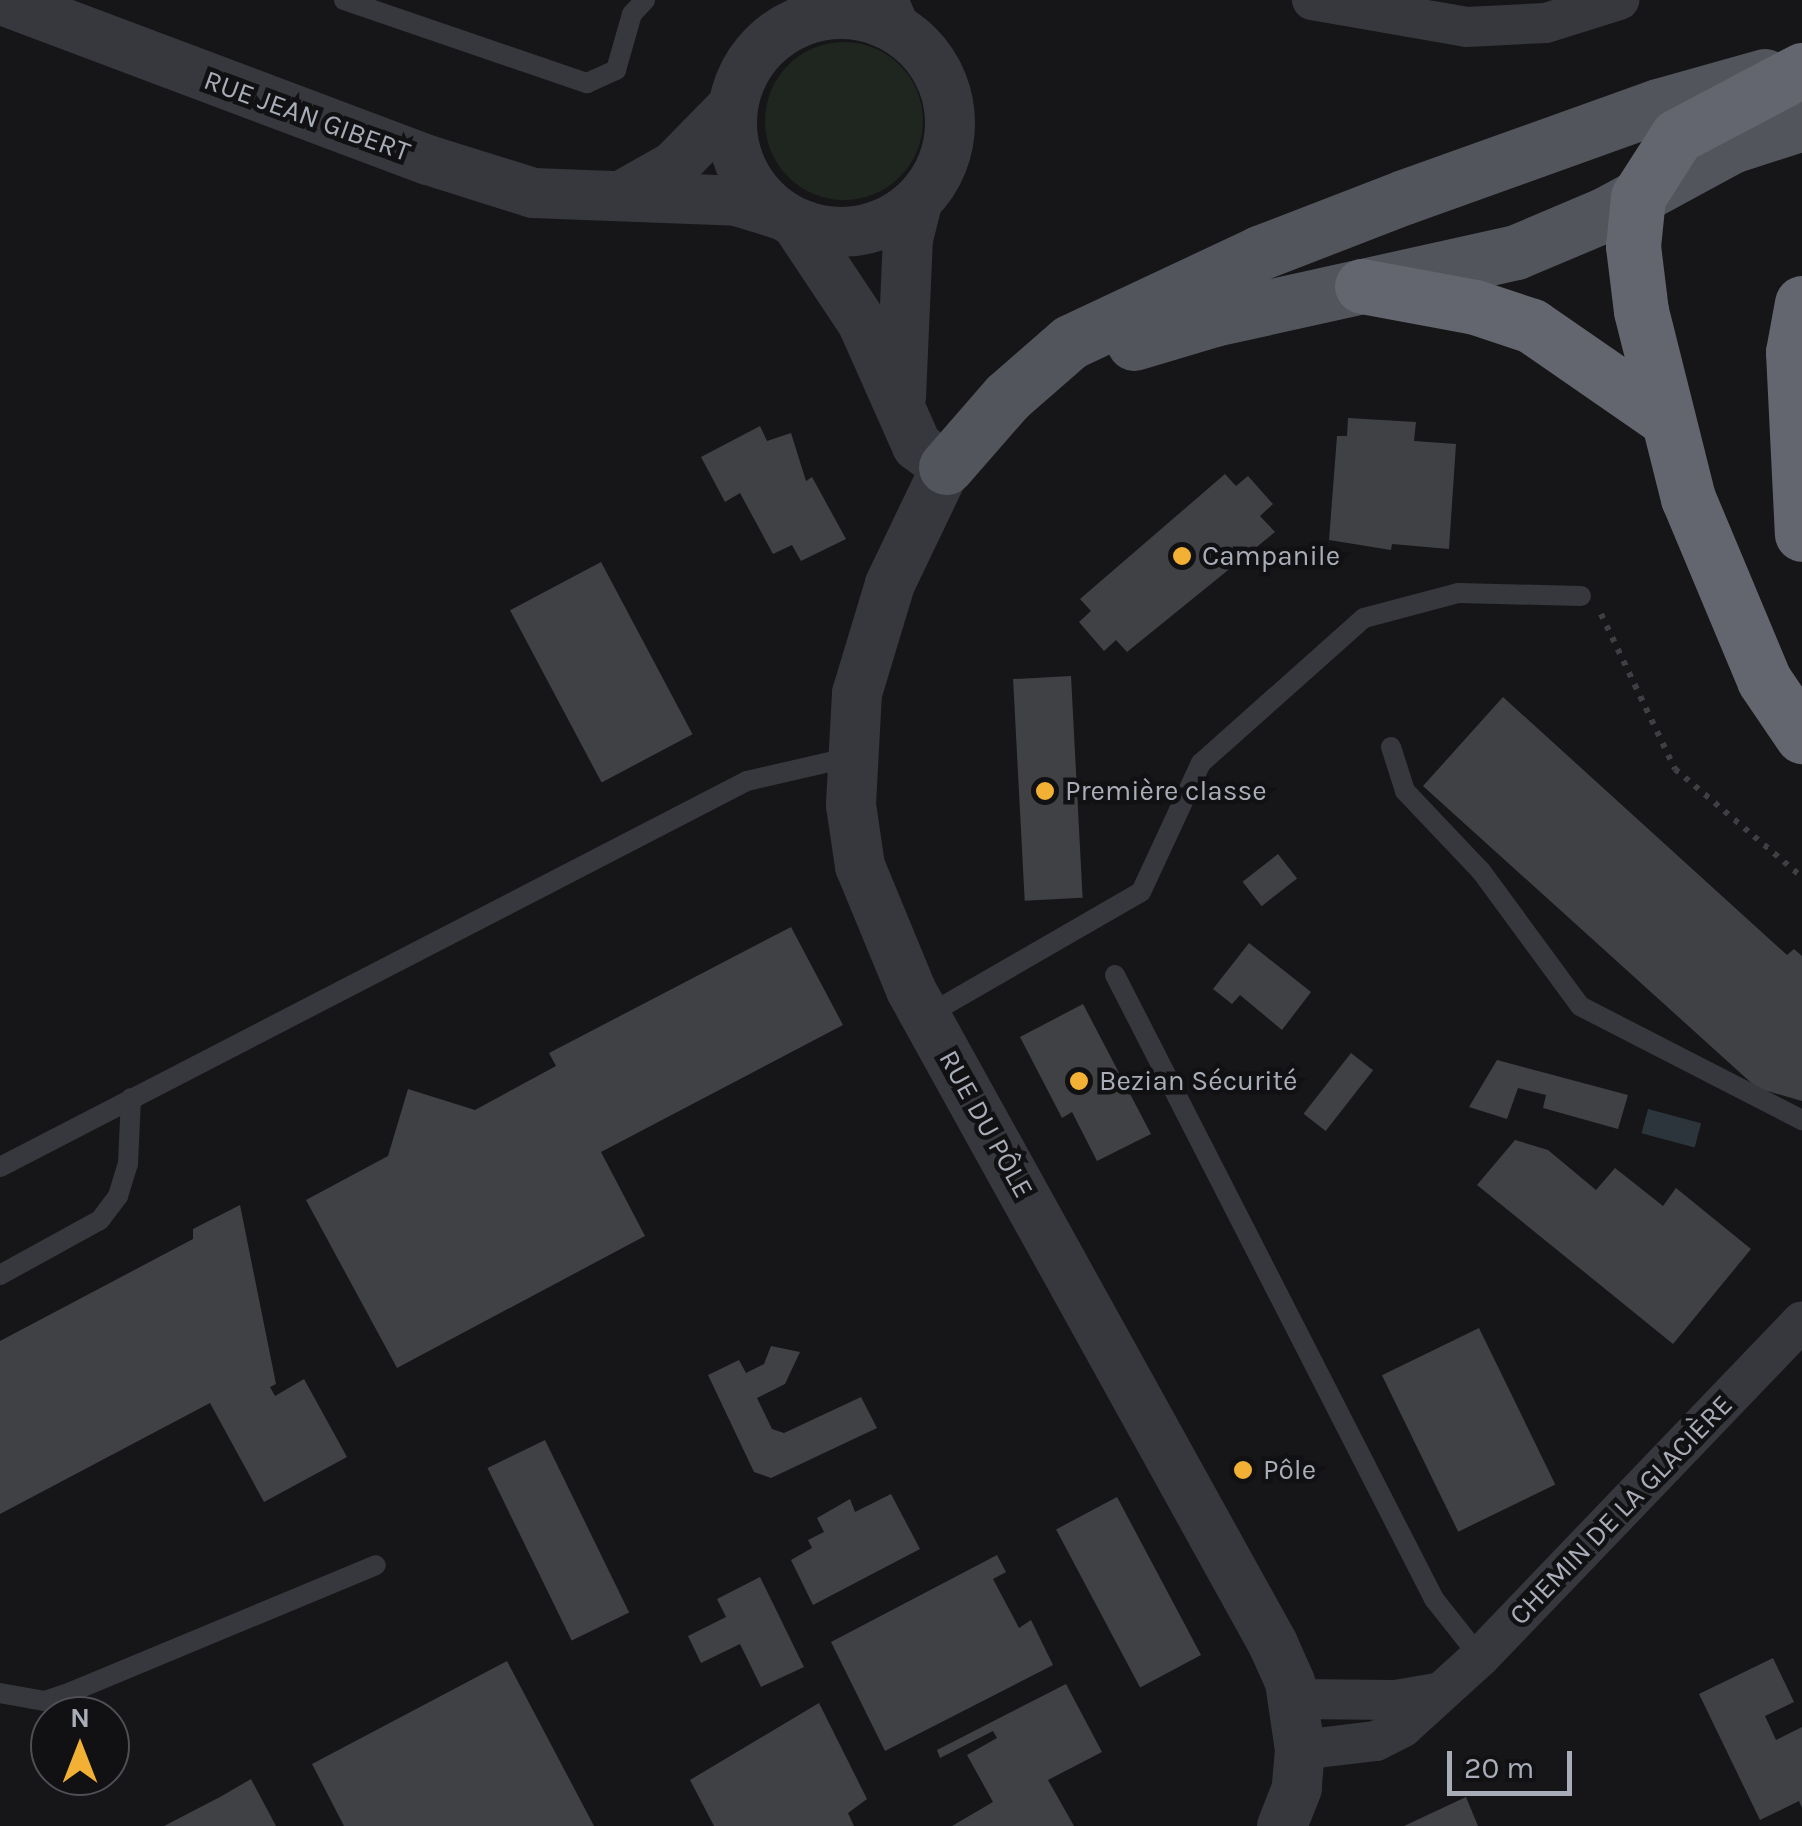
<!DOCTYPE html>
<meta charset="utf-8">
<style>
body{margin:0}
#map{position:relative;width:1802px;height:1826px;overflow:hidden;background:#161618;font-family:Karla,sans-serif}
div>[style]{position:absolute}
.green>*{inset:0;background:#1e261f}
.round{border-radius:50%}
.water>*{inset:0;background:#2c353c;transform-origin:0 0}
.building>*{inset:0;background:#404145;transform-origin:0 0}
.path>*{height:6px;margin-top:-3px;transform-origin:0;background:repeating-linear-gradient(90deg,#3d3f44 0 5px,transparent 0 13px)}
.service>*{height:20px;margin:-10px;padding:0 10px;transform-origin:10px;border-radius:10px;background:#37383d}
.minor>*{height:40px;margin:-20px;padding:0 20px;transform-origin:20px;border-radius:20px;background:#37383d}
.tertiary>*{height:50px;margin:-25px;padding:0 25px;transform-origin:25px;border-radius:25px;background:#37383d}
.tertiary>.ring{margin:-25px;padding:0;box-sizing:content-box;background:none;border:50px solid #37383d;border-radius:50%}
.primary>*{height:55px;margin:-27.5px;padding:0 27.5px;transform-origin:27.5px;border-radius:27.5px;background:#53555c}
.motorway>*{height:55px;margin:-27.5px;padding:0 27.5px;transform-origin:27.5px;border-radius:27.5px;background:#63666e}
.dots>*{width:28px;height:28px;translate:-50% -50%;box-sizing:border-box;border:5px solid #111113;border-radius:50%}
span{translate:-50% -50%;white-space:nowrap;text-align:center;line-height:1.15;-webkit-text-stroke:9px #111113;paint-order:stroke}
.street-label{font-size:28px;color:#a8adb8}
.poi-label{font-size:28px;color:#a8adb8}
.left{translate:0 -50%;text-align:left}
.north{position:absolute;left:30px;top:1696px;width:100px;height:100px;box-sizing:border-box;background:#111113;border:2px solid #4d4f55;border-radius:50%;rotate:0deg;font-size:28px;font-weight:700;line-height:40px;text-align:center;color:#a8adb8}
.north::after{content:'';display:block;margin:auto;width:35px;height:45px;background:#f2b134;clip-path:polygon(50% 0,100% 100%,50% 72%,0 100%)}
.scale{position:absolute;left:1447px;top:1751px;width:125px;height:45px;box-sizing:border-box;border:5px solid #a8adb8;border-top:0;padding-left:12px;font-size:30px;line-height:35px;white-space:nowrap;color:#a8adb8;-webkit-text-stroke:8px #111113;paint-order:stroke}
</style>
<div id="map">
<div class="green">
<div class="round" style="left:765px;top:42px;width:158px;height:158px"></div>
</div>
<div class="water">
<div style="left:1648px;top:1109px;width:55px;height:25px;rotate:15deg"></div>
</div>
<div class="building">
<div style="clip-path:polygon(1348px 418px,1416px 422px,1414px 441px,1456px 444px,1449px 549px,1392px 544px,1391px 550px,1329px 540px,1337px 436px,1347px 436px)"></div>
<div style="clip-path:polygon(760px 426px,767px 441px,791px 433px,806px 481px,812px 477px,846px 539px,801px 561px,792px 545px,773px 554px,740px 493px,725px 502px,701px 457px)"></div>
<div style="clip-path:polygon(1225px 474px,1236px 486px,1248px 476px,1273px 504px,1260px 516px,1275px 532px,1127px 652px,1116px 640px,1104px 651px,1079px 622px,1091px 611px,1080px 599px)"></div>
<div style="left:601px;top:562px;width:195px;height:103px;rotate:62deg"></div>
<div style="left:1071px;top:676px;width:222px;height:58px;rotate:87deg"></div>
<div style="clip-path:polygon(1503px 697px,1787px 955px,1794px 949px,1802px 956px,1802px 1101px,1757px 1088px,1423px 786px)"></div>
<div style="left:1278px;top:854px;width:31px;height:45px;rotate:52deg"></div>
<div style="clip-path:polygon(791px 927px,843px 1025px,601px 1152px,645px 1236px,397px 1368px,306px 1200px,388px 1156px,408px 1089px,475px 1110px,556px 1066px,549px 1053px)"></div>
<div style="clip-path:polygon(1249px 943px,1311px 992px,1282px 1030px,1240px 995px,1232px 1004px,1213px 989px)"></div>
<div style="clip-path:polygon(1083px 1004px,1151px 1134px,1097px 1161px,1072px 1112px,1062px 1118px,1020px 1037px)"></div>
<div style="left:1351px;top:1053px;width:28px;height:77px;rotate:38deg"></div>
<div style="clip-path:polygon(1497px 1060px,1628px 1095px,1618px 1129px,1543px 1108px,1546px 1095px,1518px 1088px,1507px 1119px,1469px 1107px)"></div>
<div style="clip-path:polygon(1515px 1140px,1548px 1150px,1596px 1190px,1615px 1168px,1663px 1206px,1676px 1188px,1751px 1249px,1673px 1344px,1477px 1185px)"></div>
<div style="clip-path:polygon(240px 1205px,276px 1384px,270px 1387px,275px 1396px,304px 1379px,347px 1457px,264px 1502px,210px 1403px,0 1514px,0 1341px,193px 1239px,193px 1229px)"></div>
<div style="left:1479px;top:1328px;width:174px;height:108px;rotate:64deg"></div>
<div style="clip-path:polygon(771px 1346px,800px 1352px,785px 1384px,757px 1398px,772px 1429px,784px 1433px,861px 1397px,877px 1428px,771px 1478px,754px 1472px,708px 1375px,739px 1360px,746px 1373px,764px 1364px)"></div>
<div style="left:545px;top:1440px;width:192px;height:64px;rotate:64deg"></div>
<div style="clip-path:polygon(891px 1494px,920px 1549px,813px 1605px,791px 1560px,812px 1548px,808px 1540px,824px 1532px,817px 1518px,850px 1499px,855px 1512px)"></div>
<div style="left:1117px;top:1497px;width:179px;height:69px;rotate:62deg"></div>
<div style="clip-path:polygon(997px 1555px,1006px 1572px,993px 1579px,1019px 1628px,1031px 1620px,1053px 1665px,885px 1751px,831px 1642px)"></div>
<div style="clip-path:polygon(760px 1577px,804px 1667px,761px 1687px,740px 1644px,701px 1663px,688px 1636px,726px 1617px,717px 1599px)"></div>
<div style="clip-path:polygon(1773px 1658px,1794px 1702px,1765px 1716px,1776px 1740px,1802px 1727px,1802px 1808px,1799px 1801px,1760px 1820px,1699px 1694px)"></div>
<div style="clip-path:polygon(507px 1661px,594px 1826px,344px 1826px,312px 1764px)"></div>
<div style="clip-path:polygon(1066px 1684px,1102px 1752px,1048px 1780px,1074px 1826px,952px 1826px,993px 1802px,967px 1755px,997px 1738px,993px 1731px,940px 1758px,937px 1750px)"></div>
<div style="clip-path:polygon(819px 1703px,867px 1799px,848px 1813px,854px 1826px,714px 1826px,690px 1780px)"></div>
<div style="clip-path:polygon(251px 1779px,276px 1826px,164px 1826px,220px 1797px)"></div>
<div style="clip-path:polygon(1466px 1797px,1478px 1826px,1404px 1826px)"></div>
</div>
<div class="path">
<div style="left:1601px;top:614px;width:172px;rotate:64.5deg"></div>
<div style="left:1675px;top:769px;width:167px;rotate:40.4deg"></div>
</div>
<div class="service">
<div style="left:344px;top:0;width:257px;rotate:18.9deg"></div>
<div style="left:587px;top:83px;width:32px;rotate:-24deg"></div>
<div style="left:616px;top:70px;width:58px;rotate:-74.1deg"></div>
<div style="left:632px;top:14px;width:19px;rotate:-47deg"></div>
<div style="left:1391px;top:747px;width:46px;rotate:72.3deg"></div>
<div style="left:1405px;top:791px;width:110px;rotate:46.5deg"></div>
<div style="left:1481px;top:871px;width:167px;rotate:53.7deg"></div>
<div style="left:1580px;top:1006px;width:250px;rotate:27.2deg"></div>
<div style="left:1115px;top:975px;width:701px;rotate:62.92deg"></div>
<div style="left:1434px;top:1599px;width:74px;rotate:51.6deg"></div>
<div style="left:926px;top:1016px;width:248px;rotate:-30deg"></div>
<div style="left:1141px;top:892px;width:142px;rotate:-65.1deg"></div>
<div style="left:1201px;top:763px;width:218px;rotate:-41.7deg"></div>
<div style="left:1364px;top:618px;width:97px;rotate:-14.9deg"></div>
<div style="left:1458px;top:593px;width:123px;rotate:1.4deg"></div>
<div style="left:0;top:1167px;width:841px;rotate:-27.33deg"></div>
<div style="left:747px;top:781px;width:107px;rotate:-13deg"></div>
<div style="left:0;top:1275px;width:114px;rotate:-28.8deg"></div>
<div style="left:100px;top:1220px;width:30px;rotate:-53deg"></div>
<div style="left:118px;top:1196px;width:34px;rotate:-73deg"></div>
<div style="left:128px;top:1164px;width:66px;rotate:-87.4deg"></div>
<div style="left:0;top:1693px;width:46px;rotate:10.1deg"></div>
<div style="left:45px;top:1701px;width:28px;rotate:-19deg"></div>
<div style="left:71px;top:1692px;width:330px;rotate:-22.6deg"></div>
</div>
<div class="minor">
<div style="left:888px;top:0;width:34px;rotate:66deg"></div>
<div style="left:1312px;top:0;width:156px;rotate:9.9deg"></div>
<div style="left:1466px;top:27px;width:80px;rotate:-2.9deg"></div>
<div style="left:1546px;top:23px;width:77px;rotate:-17.5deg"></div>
<div style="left:815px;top:17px;width:20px;rotate:-60deg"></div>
<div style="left:1294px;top:1699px;width:102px;rotate:0.6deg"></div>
<div style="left:1396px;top:1700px;width:41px;rotate:-9.9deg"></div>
<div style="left:1300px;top:1750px;width:77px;rotate:-6.8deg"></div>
<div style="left:1376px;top:1741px;width:30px;rotate:-27deg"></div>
<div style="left:1403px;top:1727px;width:104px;rotate:-42.3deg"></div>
<div style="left:1480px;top:1657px;width:465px;rotate:-46.2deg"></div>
</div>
<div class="tertiary">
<div style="left:2px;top:0;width:455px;rotate:20.6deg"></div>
<div style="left:428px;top:160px;width:110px;rotate:17.4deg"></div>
<div style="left:533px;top:193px;width:204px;rotate:2.2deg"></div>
<div style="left:737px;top:201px;width:44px;rotate:17.2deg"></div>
<div class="ring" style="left:732px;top:14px;width:168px;height:168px"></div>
<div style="left:621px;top:196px;width:61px;rotate:-29.5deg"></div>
<div style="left:674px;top:166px;width:84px;rotate:-45.5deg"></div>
<div style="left:796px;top:223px;width:121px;rotate:56.4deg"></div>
<div style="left:863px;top:324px;width:133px;rotate:66.1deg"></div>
<div style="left:917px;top:446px;width:36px;rotate:36deg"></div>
<div style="left:946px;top:467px;width:130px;rotate:115.6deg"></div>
<div style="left:890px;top:584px;width:114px;rotate:106.8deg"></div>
<div style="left:857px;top:693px;width:112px;rotate:93.1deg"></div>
<div style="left:851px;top:805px;width:62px;rotate:81.6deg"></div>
<div style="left:860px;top:866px;width:134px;rotate:67.6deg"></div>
<div style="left:911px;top:990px;width:748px;rotate:61.03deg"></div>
<div style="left:1273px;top:1644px;width:42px;rotate:65.9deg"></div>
<div style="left:1290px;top:1682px;width:69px;rotate:81.6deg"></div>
<div style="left:1300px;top:1750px;width:38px;rotate:95deg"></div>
<div style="left:1297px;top:1788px;width:41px;rotate:111.5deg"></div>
<div style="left:901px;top:397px;width:158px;rotate:-87.5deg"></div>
<div style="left:908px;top:239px;width:38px;rotate:-76deg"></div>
</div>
<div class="primary">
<div style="left:1134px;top:343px;width:84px;rotate:-16.7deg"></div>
<div style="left:1214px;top:319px;width:309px;rotate:-12.5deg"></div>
<div style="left:1516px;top:252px;width:98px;rotate:-22.9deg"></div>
<div style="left:1606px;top:214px;width:142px;rotate:-28.5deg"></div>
<div style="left:1731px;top:146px;width:75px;rotate:-17.9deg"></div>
<div style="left:946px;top:467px;width:93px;rotate:-48.9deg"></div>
<div style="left:1007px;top:397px;width:84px;rotate:-41.1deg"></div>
<div style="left:1070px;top:342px;width:209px;rotate:-25.2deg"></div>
<div style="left:1259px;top:253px;width:155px;rotate:-21.1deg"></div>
<div style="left:1404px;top:197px;width:270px;rotate:-19.7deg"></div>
<div style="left:1658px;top:106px;width:111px;rotate:-15.7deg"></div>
</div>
<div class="motorway">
<div style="left:1802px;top:70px;width:141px;rotate:152.2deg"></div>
<div style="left:1677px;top:136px;width:72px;rotate:122.6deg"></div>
<div style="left:1638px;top:197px;width:49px;rotate:95.8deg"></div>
<div style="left:1633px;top:246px;width:65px;rotate:83deg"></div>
<div style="left:1641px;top:311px;width:193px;rotate:75.9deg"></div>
<div style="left:1688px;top:498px;width:197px;rotate:67.3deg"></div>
<div style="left:1764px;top:680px;width:68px;rotate:55.8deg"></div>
<div style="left:1362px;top:286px;width:115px;rotate:10.5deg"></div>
<div style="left:1475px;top:307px;width:60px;rotate:18.4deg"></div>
<div style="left:1532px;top:326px;width:162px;rotate:34.7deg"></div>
<div style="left:1802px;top:303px;width:50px;rotate:100.4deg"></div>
<div style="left:1793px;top:352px;width:182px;rotate:87.2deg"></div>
</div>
<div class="dots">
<div style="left:1182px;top:556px;background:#f2b134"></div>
<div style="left:1045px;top:791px;background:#f2b134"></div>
<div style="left:1079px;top:1081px;background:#f2b134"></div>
<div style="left:1243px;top:1470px;background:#f2b134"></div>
</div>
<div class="street-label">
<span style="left:307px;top:116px;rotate:20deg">RUE JEAN GIBERT</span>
<span style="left:986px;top:1124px;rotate:61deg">RUE DU PÔLE</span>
<span style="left:1621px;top:1510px;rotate:-46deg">CHEMIN DE LA GLACIÈRE</span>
</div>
<div class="poi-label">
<span class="left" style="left:1202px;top:556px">Campanile</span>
<span class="left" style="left:1065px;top:791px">Première classe</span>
<span class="left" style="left:1099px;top:1081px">Bezian Sécurité</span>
<span class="left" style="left:1263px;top:1470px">Pôle</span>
</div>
<div class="north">N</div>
<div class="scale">20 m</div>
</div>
